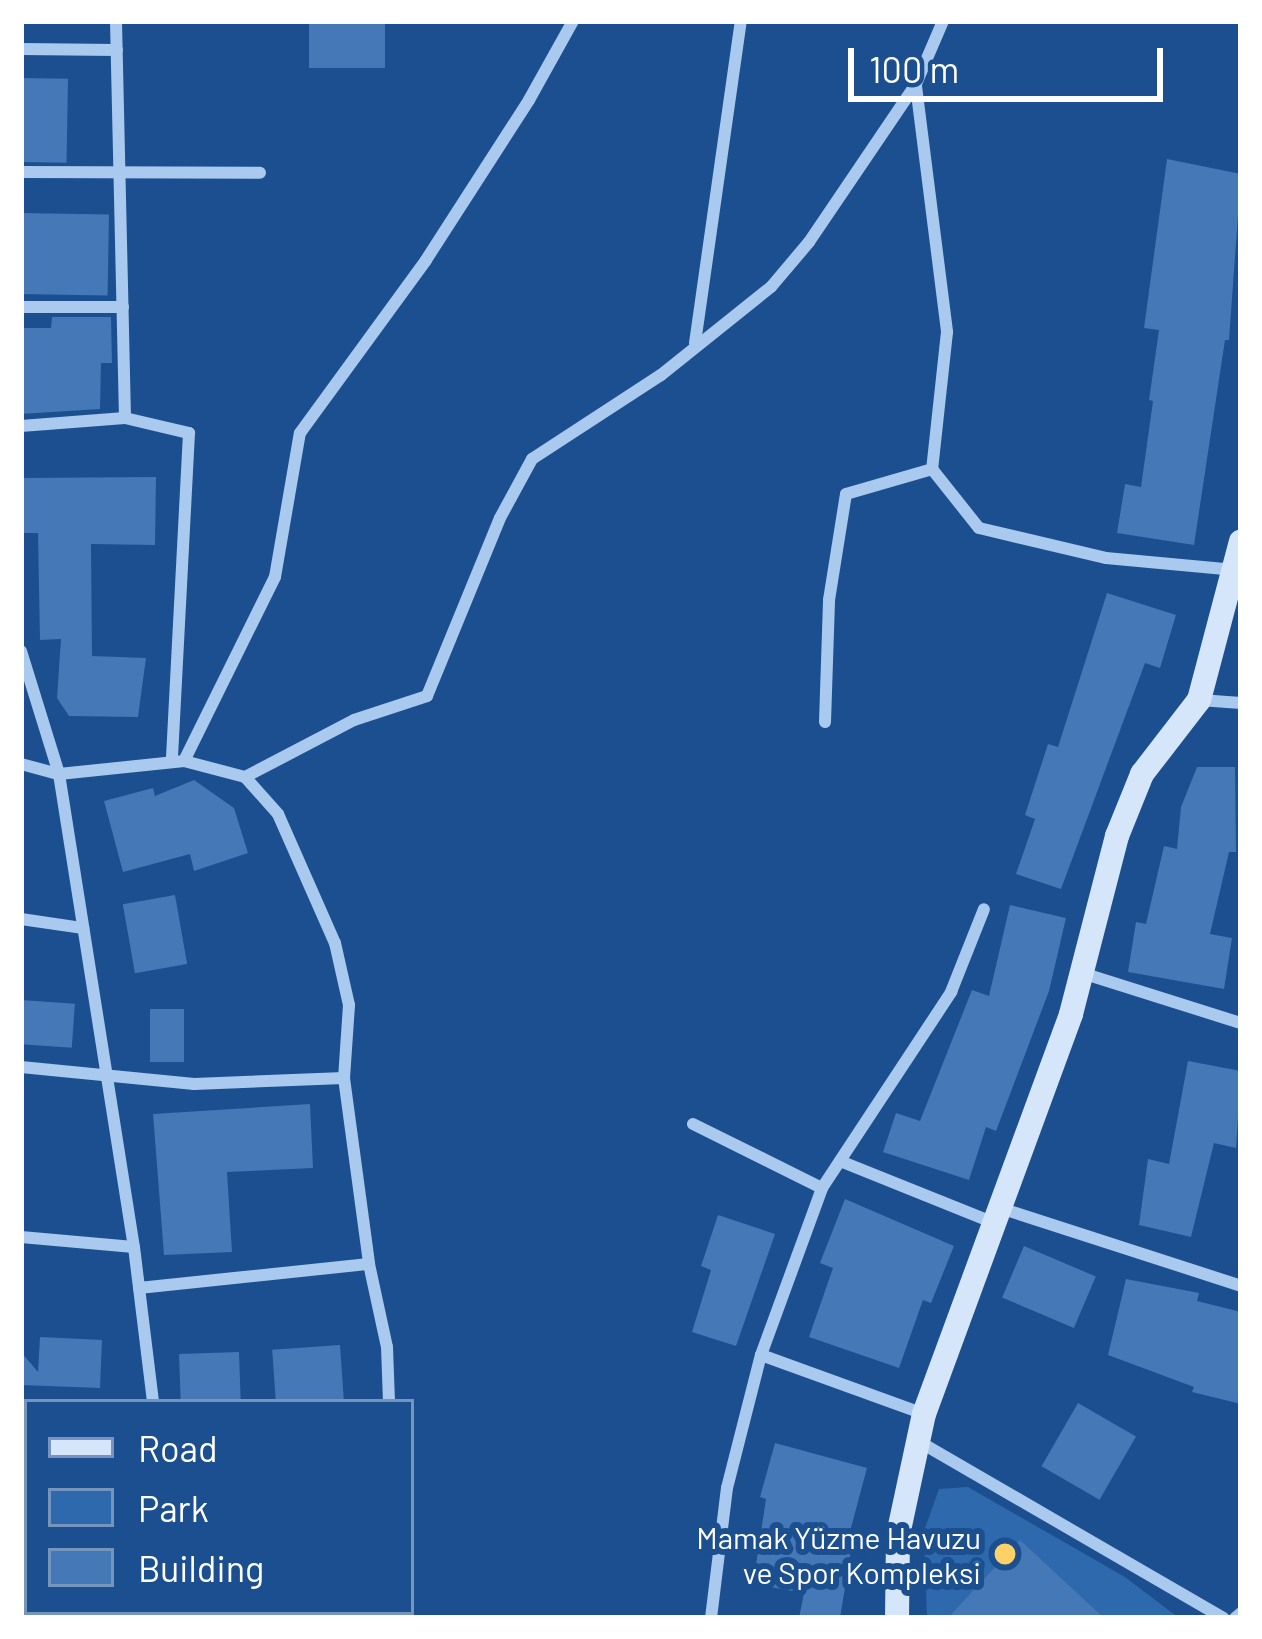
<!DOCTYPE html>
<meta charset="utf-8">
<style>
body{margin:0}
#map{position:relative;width:1262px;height:1639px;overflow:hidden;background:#1b4f8f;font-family:Barlow,sans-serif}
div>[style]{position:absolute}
.green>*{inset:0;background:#2e69ad}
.building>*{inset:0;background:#4478b7;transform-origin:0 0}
.minor>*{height:12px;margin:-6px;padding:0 6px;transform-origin:6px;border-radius:6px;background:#a9c9ee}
.secondary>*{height:24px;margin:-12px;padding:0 12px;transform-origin:12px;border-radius:12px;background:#d6e6fa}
.dots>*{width:33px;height:33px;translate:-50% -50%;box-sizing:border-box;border:6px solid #1b4f8f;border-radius:50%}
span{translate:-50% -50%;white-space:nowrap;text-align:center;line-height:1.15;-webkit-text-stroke:12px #1b4f8f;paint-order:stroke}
.poi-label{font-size:30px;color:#fff}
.right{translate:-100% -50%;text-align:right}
.frame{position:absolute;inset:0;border:24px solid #fff;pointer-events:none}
.legend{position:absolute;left:24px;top:1399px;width:390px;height:216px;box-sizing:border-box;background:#1b4f8f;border:3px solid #7695bc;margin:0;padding:15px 21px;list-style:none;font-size:36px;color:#fff}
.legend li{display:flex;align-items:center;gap:24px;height:60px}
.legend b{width:60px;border:3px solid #7695bc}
.scale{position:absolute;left:848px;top:48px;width:315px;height:54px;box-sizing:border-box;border:6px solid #fff;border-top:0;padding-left:15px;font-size:36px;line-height:42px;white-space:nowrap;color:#fff;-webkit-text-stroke:9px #1b4f8f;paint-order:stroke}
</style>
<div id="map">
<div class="green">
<div style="clip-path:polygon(968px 1487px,1125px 1577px,1179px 1618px,927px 1618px,924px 1531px,939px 1489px)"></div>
</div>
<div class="building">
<div style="left:309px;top:21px;width:76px;height:47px"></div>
<div style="left:21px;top:78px;width:47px;height:84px;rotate:1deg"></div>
<div style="clip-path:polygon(1167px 159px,1241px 174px,1229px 340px,1225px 340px,1194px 545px,1117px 533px,1125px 484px,1141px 487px,1153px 401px,1149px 400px,1159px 330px,1144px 328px)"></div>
<div style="left:21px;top:213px;width:88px;height:81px;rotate:1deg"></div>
<div style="clip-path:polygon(52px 317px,111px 317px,112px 363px,101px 363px,100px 409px,21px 414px,21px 328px,51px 328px)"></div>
<div style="clip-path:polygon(156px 477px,155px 545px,91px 544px,92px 656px,146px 658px,138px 717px,69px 716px,57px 698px,61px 639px,40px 640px,38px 533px,21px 533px,21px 478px)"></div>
<div style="clip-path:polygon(1107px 593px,1176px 615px,1160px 668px,1145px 663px,1061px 889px,1016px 874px,1035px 819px,1025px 815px,1048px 744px,1058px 747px)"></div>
<div style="clip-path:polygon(1197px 767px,1235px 767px,1236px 852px,1229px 852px,1210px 934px,1232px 938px,1224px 989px,1128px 972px,1136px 922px,1146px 924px,1164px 846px,1177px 849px,1181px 807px)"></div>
<div style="clip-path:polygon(194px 780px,234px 808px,248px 853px,194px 871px,190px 854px,123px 872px,104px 801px,153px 788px,155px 796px)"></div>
<div style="left:175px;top:895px;width:70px;height:53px;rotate:80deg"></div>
<div style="clip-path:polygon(1010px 905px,1066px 918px,1049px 991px,996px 1131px,986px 1127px,969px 1180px,883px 1152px,896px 1113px,920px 1121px,972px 990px,989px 996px)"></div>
<div style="left:21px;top:1000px;width:54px;height:44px;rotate:4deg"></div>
<div style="left:150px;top:1009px;width:34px;height:53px"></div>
<div style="clip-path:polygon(1188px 1061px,1241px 1071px,1236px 1148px,1214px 1143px,1191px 1237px,1139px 1225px,1148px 1159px,1169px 1164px)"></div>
<div style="clip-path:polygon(310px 1104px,313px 1168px,227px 1172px,232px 1252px,164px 1255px,153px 1114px)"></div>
<div style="clip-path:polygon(845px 1199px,954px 1246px,931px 1303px,923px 1300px,899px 1368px,809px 1337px,833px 1268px,820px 1263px)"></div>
<div style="clip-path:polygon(718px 1215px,775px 1234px,736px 1346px,692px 1332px,711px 1270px,701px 1266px)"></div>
<div style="left:1024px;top:1246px;width:78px;height:56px;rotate:23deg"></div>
<div style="clip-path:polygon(1126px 1279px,1199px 1293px,1197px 1301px,1241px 1312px,1241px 1404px,1192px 1392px,1194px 1387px,1108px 1355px)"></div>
<div style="clip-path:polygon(40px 1337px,102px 1340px,100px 1388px,21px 1385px,21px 1352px,38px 1372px)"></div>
<div style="left:340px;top:1345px;width:57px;height:68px;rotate:86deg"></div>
<div style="left:239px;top:1352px;width:50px;height:60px;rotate:88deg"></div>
<div style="left:1078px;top:1403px;width:67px;height:73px;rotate:30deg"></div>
<div style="clip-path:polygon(775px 1443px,867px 1468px,848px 1539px,853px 1539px,840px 1618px,799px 1618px,804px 1593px,753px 1584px,766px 1499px,760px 1497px)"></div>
<div style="clip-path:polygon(1020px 1540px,1104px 1618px,948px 1618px)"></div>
</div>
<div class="minor">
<div style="left:21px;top:49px;width:96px;rotate:0.6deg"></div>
<div style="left:916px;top:86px;width:248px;rotate:82.8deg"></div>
<div style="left:947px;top:332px;width:138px;rotate:96.2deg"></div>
<div style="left:932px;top:469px;width:75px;rotate:51.5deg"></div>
<div style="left:979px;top:528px;width:130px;rotate:13.3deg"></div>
<div style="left:1106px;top:558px;width:130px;rotate:5.3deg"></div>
<div style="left:21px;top:172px;width:239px;rotate:0.2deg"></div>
<div style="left:21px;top:307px;width:102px"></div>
<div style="left:695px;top:343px;width:325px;rotate:-81.9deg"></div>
<div style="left:125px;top:418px;width:66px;rotate:13.2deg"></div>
<div style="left:189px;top:433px;width:329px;rotate:93deg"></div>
<div style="left:21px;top:426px;width:104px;rotate:-4.4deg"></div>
<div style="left:125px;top:418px;width:397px;rotate:-91.3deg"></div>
<div style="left:21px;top:651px;width:129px;rotate:72.8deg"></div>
<div style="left:59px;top:774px;width:479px;rotate:81deg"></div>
<div style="left:134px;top:1247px;width:156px;rotate:83deg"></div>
<div style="left:1200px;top:700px;width:41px;rotate:4.2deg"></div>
<div style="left:825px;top:722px;width:122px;rotate:-88.1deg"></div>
<div style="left:829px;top:600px;width:107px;rotate:-80.9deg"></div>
<div style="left:846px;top:494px;width:90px;rotate:-16.2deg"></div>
<div style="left:184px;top:761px;width:205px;rotate:-63.7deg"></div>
<div style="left:275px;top:577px;width:146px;rotate:-80.2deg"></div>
<div style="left:300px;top:433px;width:214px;rotate:-53.9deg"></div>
<div style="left:426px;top:260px;width:190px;rotate:-57.2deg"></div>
<div style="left:529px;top:100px;width:90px;rotate:-60.9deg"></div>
<div style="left:21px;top:764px;width:39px;rotate:15deg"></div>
<div style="left:59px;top:774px;width:126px;rotate:-5.9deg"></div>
<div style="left:184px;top:761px;width:63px;rotate:14.7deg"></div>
<div style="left:245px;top:777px;width:50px;rotate:48.3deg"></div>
<div style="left:278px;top:814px;width:141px;rotate:66.2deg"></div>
<div style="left:335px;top:943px;width:64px;rotate:77.3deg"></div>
<div style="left:349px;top:1005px;width:73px;rotate:93.9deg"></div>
<div style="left:344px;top:1078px;width:188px;rotate:82.3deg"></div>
<div style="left:369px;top:1264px;width:85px;rotate:77.8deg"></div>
<div style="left:387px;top:1347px;width:55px;rotate:87.9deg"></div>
<div style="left:245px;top:777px;width:123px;rotate:-27.6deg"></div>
<div style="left:354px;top:720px;width:77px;rotate:-18.2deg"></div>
<div style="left:427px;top:696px;width:192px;rotate:-67.7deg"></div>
<div style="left:500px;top:518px;width:67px;rotate:-61.5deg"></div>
<div style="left:532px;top:459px;width:154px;rotate:-33.1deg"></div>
<div style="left:661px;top:375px;width:141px;rotate:-38.7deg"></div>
<div style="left:771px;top:287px;width:59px;rotate:-49.8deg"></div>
<div style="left:809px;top:242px;width:191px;rotate:-55.9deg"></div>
<div style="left:916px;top:84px;width:69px;rotate:-66.8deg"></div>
<div style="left:21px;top:919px;width:63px;rotate:8.3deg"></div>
<div style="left:1082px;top:973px;width:167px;rotate:17.5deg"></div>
<div style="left:21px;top:1067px;width:174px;rotate:5.6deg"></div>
<div style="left:194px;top:1084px;width:150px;rotate:-2.3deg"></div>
<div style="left:693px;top:1124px;width:144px;rotate:26.4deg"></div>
<div style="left:840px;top:1161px;width:164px;rotate:21.9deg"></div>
<div style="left:997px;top:1207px;width:256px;rotate:17.9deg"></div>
<div style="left:21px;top:1237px;width:113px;rotate:5.1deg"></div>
<div style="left:139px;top:1288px;width:231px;rotate:-6deg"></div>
<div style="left:761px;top:1355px;width:173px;rotate:19.9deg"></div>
<div style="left:21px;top:1407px;width:6px;rotate:9deg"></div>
<div style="left:918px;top:1441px;width:353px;rotate:30.1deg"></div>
<div style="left:255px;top:1612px;width:8px;rotate:50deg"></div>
<div style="left:711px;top:1618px;width:131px;rotate:-83deg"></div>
<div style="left:727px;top:1488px;width:137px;rotate:-75.7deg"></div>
<div style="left:761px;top:1355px;width:178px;rotate:-69.9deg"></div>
<div style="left:822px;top:1188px;width:235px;rotate:-56.6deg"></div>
<div style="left:951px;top:992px;width:89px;rotate:-68.3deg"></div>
<div style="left:1235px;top:1618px;width:8px;rotate:-40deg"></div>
</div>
<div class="secondary">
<div style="left:897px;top:1618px;width:83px;rotate:-89.3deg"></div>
<div style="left:898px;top:1535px;width:124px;rotate:-77.9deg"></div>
<div style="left:924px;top:1414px;width:426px;rotate:-69.8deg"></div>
<div style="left:1071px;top:1014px;width:184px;rotate:-75.5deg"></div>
<div style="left:1117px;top:836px;width:67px;rotate:-68deg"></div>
<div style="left:1142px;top:774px;width:93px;rotate:-52.4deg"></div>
<div style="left:1199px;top:700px;width:164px;rotate:-75.2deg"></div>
</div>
<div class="dots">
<div style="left:1005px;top:1554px;background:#ffd166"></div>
</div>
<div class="poi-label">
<span class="right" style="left:981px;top:1554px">Mamak Yüzme Havuzu<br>ve Spor Kompleksi</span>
</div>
<div class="frame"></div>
<ul class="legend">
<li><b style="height:15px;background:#d6e6fa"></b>Road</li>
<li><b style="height:33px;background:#2e69ad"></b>Park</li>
<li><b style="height:33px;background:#4478b7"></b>Building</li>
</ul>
<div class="scale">100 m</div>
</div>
